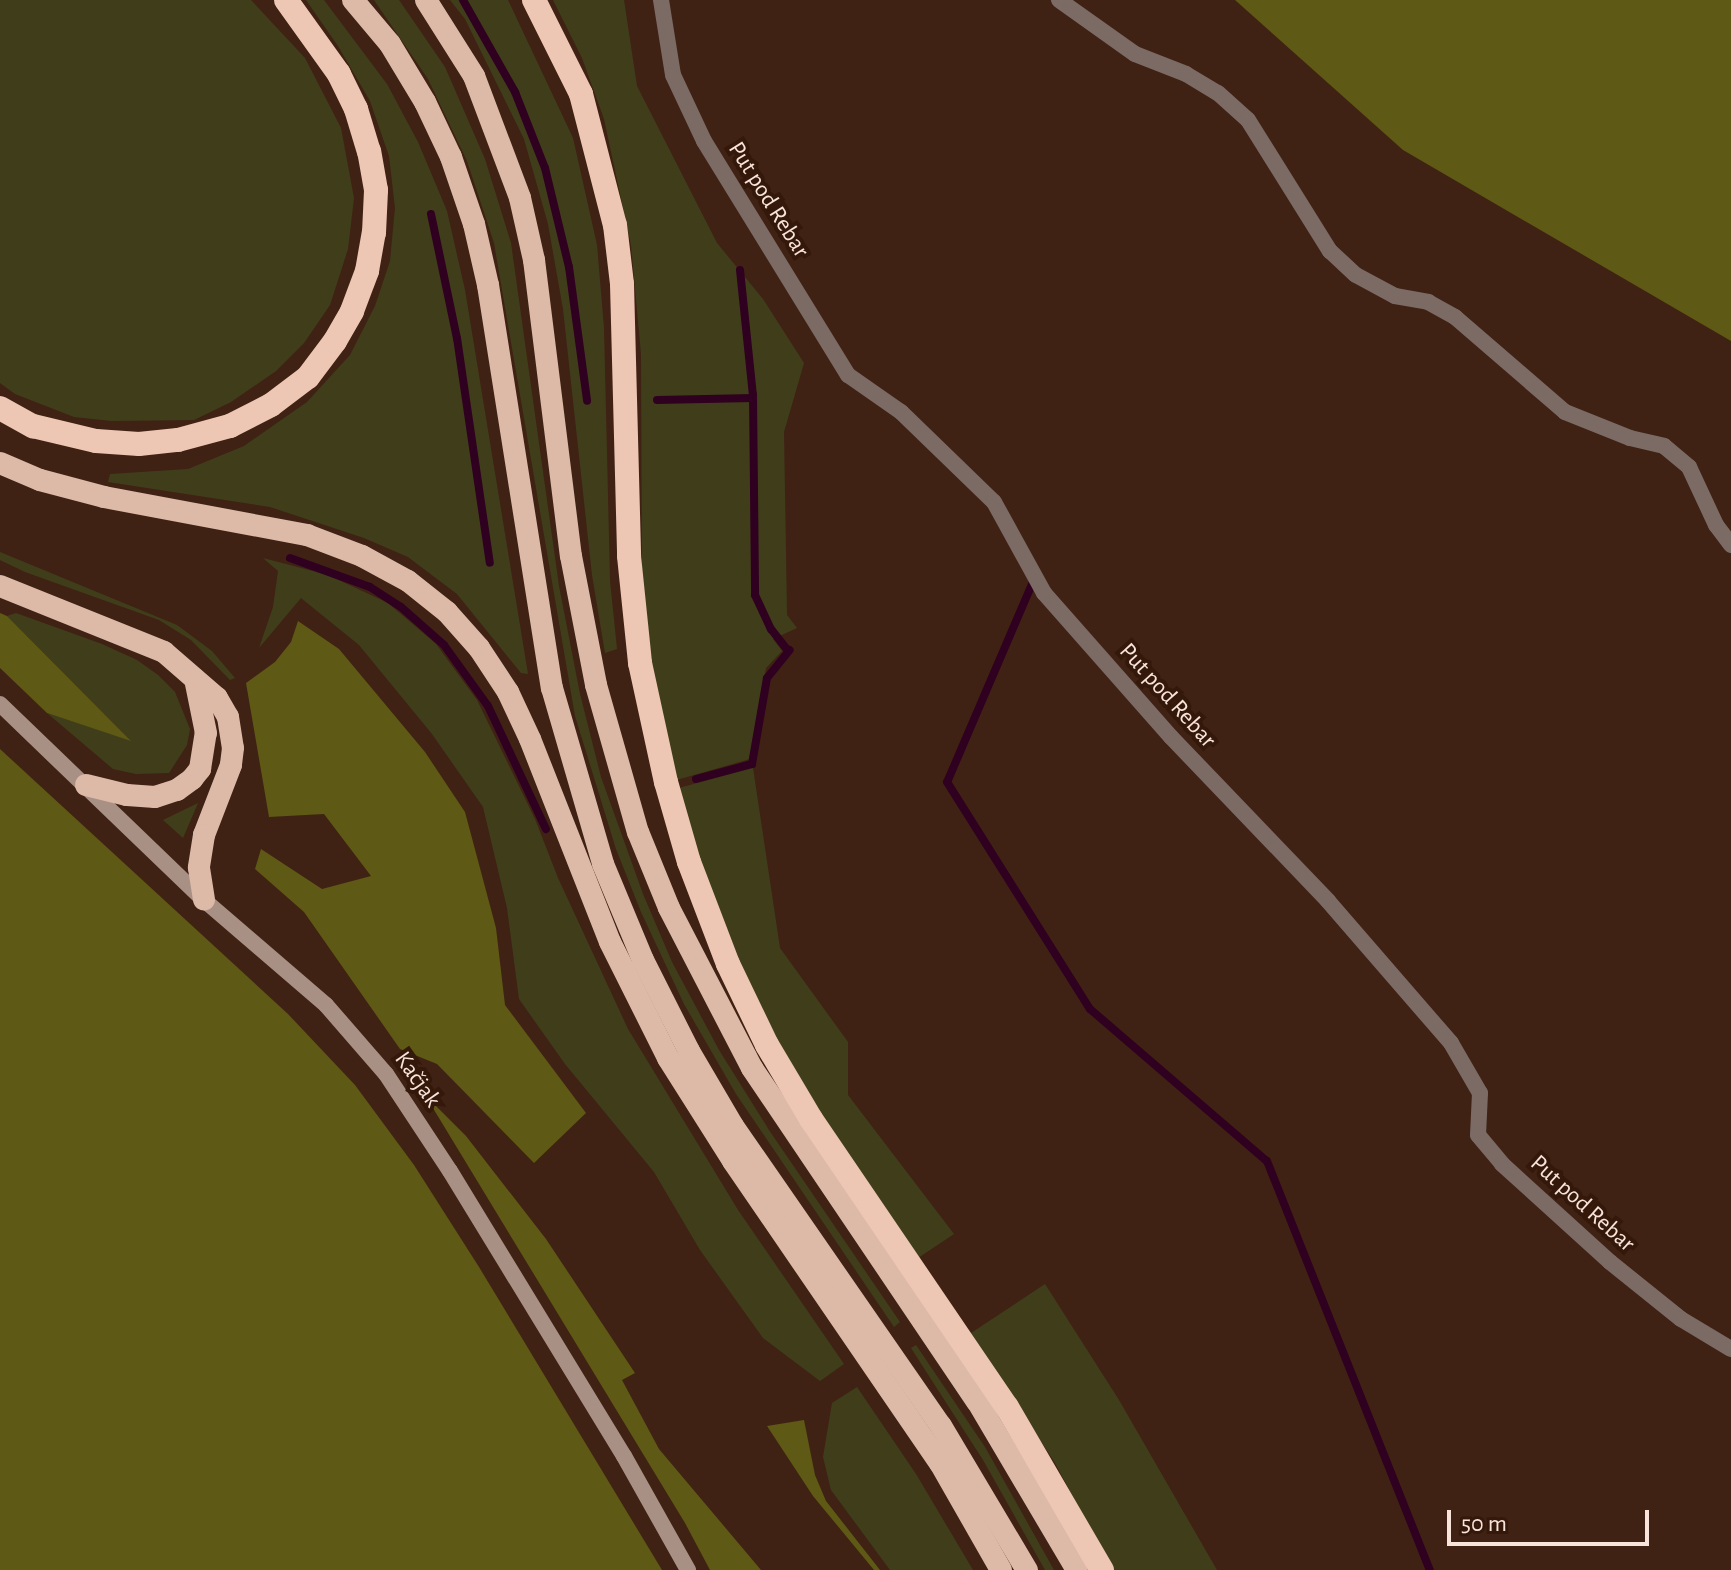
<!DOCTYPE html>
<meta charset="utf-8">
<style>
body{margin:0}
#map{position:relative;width:1731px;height:1570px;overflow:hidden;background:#3f2214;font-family:"Alegreya Sans",sans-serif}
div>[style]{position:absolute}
.green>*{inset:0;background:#403e1a}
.forest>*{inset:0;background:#5e5914}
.stream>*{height:8px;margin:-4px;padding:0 4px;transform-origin:4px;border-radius:4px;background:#300020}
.minor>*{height:16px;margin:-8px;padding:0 8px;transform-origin:8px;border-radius:8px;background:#7b6b64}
.secondary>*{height:16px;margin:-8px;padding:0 8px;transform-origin:8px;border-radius:8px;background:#a99085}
.trunk>*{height:22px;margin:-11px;padding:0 11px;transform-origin:11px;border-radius:11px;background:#ddb9a8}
.motorway>*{height:24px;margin:-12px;padding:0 12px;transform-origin:12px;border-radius:12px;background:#edc6b4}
span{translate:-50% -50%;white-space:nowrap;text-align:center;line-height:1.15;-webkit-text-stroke:8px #34180a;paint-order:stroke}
.street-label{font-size:24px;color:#f8e4db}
.scale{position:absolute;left:1447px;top:1510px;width:202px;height:36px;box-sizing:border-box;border:4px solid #f8e4db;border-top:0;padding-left:10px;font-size:24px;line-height:28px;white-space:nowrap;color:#f8e4db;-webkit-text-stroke:6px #34180a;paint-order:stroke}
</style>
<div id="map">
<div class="green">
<div style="clip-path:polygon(0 0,251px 0,305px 58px,341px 128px,354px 198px,348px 249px,330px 305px,304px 343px,276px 371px,231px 402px,194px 420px,112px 421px,74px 417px,15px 394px,0 383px)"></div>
<div style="clip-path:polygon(306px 0,324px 0,387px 84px,418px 142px,447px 211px,465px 290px,528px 674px,521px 673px,457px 594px,408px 557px,364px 538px,270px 507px,108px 482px,110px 474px,188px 469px,244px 446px,307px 402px,350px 355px,375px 306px,390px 261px,395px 208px,389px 156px,370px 101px,338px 46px)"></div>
<div style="clip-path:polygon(374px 0,399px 0,445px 67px,485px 159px,511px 243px,559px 586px,580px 694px,601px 777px,643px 894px,672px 962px,719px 1050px,769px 1130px,900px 1322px,894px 1327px,736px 1094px,684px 1004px,641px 912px,616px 849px,575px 716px,494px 243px,467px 161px,428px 79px)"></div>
<div style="clip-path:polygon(450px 0,508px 0,573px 138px,597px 245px,604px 328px,610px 581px,617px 649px,605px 653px,592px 575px,563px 309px,548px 224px,524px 139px,465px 19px)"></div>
<div style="clip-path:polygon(553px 0,624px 0,637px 86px,717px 243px,763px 299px,804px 363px,784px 432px,787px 615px,797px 628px,773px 639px,782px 651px,766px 668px,750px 759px,673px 781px,662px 739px,642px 588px,641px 354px,631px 245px,604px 119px,582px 58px)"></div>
<div style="clip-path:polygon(0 552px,177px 625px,212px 651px,235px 678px,230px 680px,191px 640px,159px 620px,25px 572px,0 560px)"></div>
<div style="clip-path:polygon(263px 558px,328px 575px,388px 603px,436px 644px,477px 700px,535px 819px,558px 878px,628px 1029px,738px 1210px,844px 1364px,820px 1381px,763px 1338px,700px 1250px,654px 1172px,565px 1064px,519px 999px,507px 908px,483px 807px,432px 734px,359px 645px,301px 598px,259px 648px,273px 607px,278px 571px)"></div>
<div style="clip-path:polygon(16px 613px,102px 644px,137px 660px,158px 675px,175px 692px,190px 729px,187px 745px,169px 773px,136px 774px,113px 769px,47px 713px,130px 740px,7px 616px)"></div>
<div style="clip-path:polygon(753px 768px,780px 948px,848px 1042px,848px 1095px,954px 1234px,918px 1258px,817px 1113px,733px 957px,675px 789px)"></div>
<div style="clip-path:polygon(198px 803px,183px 838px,163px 820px)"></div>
<div style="clip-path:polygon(1045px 1284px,1119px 1400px,1217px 1570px,1112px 1570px,1055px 1463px,971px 1333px)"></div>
<div style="clip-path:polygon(916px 1345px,985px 1447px,1054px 1570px,1045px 1570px,983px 1460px,911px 1348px)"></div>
<div style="clip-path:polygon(857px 1387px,916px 1474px,973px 1570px,890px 1570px,831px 1490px,823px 1457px,832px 1403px)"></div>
</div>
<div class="forest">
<div style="clip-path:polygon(1235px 0,1731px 0,1731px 341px,1403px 150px)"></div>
<div style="clip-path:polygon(0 613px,7px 616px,131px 741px,47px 713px,0 668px)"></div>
<div style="clip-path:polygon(298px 621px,339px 649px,425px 752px,465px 812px,496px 928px,505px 1005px,586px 1113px,534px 1163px,437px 1064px,400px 1049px,304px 912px,255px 869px,261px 849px,322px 889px,371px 876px,324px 814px,269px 817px,246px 683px,275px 662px,291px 642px)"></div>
<div style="clip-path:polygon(0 749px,288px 1014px,355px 1085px,414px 1165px,479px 1267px,662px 1570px,0 1570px)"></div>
<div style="clip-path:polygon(425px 1095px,466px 1136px,546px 1239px,635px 1373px,622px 1380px,659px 1449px,761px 1570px,710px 1570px,685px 1523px)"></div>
<div style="clip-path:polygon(804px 1420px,815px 1475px,826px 1501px,880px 1570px,874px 1570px,813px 1496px,767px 1426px)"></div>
</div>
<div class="stream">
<div style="left:463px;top:0;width:106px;rotate:60.5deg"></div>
<div style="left:515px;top:92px;width:82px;rotate:68.5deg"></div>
<div style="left:545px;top:168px;width:102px;rotate:76.4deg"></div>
<div style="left:569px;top:267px;width:135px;rotate:82.3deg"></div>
<div style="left:431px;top:214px;width:127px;rotate:78.2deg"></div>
<div style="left:457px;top:338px;width:227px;rotate:81.7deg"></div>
<div style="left:740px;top:270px;width:126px;rotate:84.1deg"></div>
<div style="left:753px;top:395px;width:200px;rotate:89.4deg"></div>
<div style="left:755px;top:595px;width:38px;rotate:65deg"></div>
<div style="left:771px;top:629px;width:28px;rotate:52deg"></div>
<div style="left:657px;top:400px;width:96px;rotate:-1.2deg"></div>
<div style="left:290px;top:558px;width:85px;rotate:19.9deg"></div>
<div style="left:370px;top:587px;width:37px;rotate:33deg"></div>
<div style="left:401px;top:607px;width:57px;rotate:41.5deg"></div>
<div style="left:444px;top:645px;width:75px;rotate:54.2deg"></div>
<div style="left:488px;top:706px;width:136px;rotate:64.8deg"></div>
<div style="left:1032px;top:584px;width:215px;rotate:113.2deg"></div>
<div style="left:947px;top:782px;width:268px;rotate:57.8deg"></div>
<div style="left:1090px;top:1009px;width:233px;rotate:40.7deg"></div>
<div style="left:1267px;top:1161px;width:440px;rotate:68.3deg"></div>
<div style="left:696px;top:779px;width:58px;rotate:-15deg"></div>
<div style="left:752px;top:764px;width:87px;rotate:-80.1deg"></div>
<div style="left:767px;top:678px;width:36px;rotate:-51deg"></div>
</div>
<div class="minor">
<div style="left:661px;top:0;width:76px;rotate:80.9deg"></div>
<div style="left:673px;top:75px;width:73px;rotate:64.8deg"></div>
<div style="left:704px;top:141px;width:275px;rotate:58.4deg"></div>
<div style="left:848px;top:375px;width:65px;rotate:34.9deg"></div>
<div style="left:901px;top:412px;width:129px;rotate:44.1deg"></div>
<div style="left:994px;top:502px;width:104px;rotate:61.2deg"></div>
<div style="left:1044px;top:593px;width:192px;rotate:48.6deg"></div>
<div style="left:1171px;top:737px;width:227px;rotate:46.2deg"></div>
<div style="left:1328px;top:901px;width:188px;rotate:49.1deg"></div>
<div style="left:1451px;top:1043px;width:58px;rotate:59.9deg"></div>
<div style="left:1480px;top:1093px;width:42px;rotate:92.7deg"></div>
<div style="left:1478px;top:1135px;width:38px;rotate:50deg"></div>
<div style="left:1502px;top:1164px;width:146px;rotate:42.2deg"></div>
<div style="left:1610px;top:1262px;width:91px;rotate:38.8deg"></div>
<div style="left:1681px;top:1319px;width:58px;rotate:31deg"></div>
<div style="left:1059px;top:0;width:93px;rotate:35.4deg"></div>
<div style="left:1135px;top:54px;width:55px;rotate:21.4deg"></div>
<div style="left:1186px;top:74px;width:37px;rotate:31deg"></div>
<div style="left:1218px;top:93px;width:40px;rotate:42deg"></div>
<div style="left:1248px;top:120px;width:155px;rotate:58deg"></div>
<div style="left:1330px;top:251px;width:35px;rotate:43deg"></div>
<div style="left:1356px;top:275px;width:44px;rotate:28.3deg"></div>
<div style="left:1395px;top:296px;width:34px;rotate:10deg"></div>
<div style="left:1428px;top:302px;width:31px;rotate:29deg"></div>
<div style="left:1455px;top:317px;width:145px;rotate:40.8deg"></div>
<div style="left:1565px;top:412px;width:70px;rotate:21.8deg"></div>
<div style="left:1630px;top:438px;width:35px;rotate:13deg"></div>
<div style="left:1664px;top:446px;width:33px;rotate:40deg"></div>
<div style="left:1689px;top:467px;width:64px;rotate:65deg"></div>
<div style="left:1716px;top:525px;width:25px;rotate:53deg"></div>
</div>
<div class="secondary">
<div style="left:0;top:704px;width:283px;rotate:43.9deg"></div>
<div style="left:204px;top:900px;width:161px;rotate:40.7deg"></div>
<div style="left:326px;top:1005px;width:91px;rotate:49deg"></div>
<div style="left:386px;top:1074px;width:116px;rotate:56.6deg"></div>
<div style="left:450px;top:1171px;width:334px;rotate:58.6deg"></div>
<div style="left:624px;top:1456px;width:131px;rotate:60.7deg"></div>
</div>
<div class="trunk">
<div style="left:353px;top:0;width:57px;rotate:49.9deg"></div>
<div style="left:390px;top:44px;width:68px;rotate:58.9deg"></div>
<div style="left:425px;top:102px;width:61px;rotate:64.7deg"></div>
<div style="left:451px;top:157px;width:71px;rotate:71.1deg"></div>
<div style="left:474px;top:224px;width:63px;rotate:77.1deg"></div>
<div style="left:488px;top:285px;width:408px;rotate:81deg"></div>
<div style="left:552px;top:688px;width:183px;rotate:73.8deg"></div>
<div style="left:603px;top:864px;width:104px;rotate:67.4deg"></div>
<div style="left:643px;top:960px;width:102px;rotate:63.2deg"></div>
<div style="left:689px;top:1051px;width:87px;rotate:59.6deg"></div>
<div style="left:733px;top:1126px;width:365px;rotate:55.3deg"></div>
<div style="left:941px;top:1426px;width:168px;rotate:59.2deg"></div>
<div style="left:426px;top:0;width:90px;rotate:57.7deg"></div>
<div style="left:474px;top:76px;width:130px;rotate:69.3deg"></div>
<div style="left:520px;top:198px;width:64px;rotate:77.3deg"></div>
<div style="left:534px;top:260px;width:298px;rotate:82.9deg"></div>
<div style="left:571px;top:556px;width:131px;rotate:79deg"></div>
<div style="left:596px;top:685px;width:153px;rotate:74.1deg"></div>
<div style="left:638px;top:832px;width:82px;rotate:67.8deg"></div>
<div style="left:669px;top:908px;width:180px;rotate:62.6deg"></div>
<div style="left:752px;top:1068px;width:402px;rotate:56deg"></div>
<div style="left:977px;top:1401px;width:196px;rotate:59.4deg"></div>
<div style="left:0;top:463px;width:43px;rotate:23deg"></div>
<div style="left:40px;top:480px;width:66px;rotate:14.9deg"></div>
<div style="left:104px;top:497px;width:207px;rotate:10.6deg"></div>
<div style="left:307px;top:535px;width:59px;rotate:20.9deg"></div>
<div style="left:362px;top:556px;width:52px;rotate:28.5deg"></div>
<div style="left:408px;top:581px;width:50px;rotate:38.5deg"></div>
<div style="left:447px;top:612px;width:48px;rotate:48.4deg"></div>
<div style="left:479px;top:648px;width:53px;rotate:56.6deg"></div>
<div style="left:508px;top:692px;width:52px;rotate:64.9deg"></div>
<div style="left:530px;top:739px;width:218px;rotate:68.5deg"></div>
<div style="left:610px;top:942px;width:130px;rotate:63.4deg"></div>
<div style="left:668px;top:1058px;width:122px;rotate:57.7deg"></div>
<div style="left:733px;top:1161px;width:366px;rotate:55.6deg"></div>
<div style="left:940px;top:1463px;width:123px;rotate:60.3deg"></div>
<div style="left:0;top:586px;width:177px;rotate:21.9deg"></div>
<div style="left:164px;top:652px;width:70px;rotate:41deg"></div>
<div style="left:217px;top:698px;width:22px;rotate:60deg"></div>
<div style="left:228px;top:717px;width:31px;rotate:81deg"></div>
<div style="left:233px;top:748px;width:17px;rotate:97deg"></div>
<div style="left:231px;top:765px;width:75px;rotate:111.1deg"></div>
<div style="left:204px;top:835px;width:33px;rotate:99deg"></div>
<div style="left:199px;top:868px;width:32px;rotate:81deg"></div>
<div style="left:86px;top:785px;width:42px;rotate:13.7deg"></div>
<div style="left:127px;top:795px;width:28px;rotate:4deg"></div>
<div style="left:155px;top:797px;width:23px;rotate:-18deg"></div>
<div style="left:177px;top:790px;width:19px;rotate:-36deg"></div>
<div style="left:192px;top:779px;width:13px;rotate:-51deg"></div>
<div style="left:200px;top:769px;width:36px;rotate:-81deg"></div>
<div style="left:206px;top:733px;width:55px;rotate:-101.5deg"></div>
</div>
<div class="motorway">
<div style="left:534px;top:0;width:105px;rotate:63.4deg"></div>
<div style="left:581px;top:94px;width:135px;rotate:75.5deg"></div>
<div style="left:615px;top:225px;width:59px;rotate:83.2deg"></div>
<div style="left:622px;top:284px;width:272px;rotate:88.5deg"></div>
<div style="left:629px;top:556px;width:108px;rotate:84.1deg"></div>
<div style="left:640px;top:663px;width:122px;rotate:77.7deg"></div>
<div style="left:666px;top:782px;width:83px;rotate:74deg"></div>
<div style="left:689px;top:862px;width:109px;rotate:69.1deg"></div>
<div style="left:728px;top:964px;width:90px;rotate:64.3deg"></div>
<div style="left:767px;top:1045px;width:86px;rotate:59.3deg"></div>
<div style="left:811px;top:1119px;width:348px;rotate:55.8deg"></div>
<div style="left:1007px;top:1407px;width:189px;rotate:59.8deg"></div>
<div style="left:0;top:408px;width:38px;rotate:29deg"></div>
<div style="left:33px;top:426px;width:65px;rotate:13.4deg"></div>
<div style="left:96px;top:441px;width:43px;rotate:4deg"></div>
<div style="left:139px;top:444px;width:39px;rotate:-6deg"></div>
<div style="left:178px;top:440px;width:54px;rotate:-15.1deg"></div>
<div style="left:230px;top:426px;width:46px;rotate:-27.1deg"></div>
<div style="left:271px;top:405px;width:46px;rotate:-37.1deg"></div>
<div style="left:308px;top:377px;width:45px;rotate:-53.1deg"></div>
<div style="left:335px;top:341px;width:34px;rotate:-60deg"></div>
<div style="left:352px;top:311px;width:43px;rotate:-69.4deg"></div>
<div style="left:367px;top:271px;width:39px;rotate:-80deg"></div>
<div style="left:374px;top:233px;width:43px;rotate:-87.3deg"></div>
<div style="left:376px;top:190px;width:39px;rotate:-100deg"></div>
<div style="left:369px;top:152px;width:45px;rotate:-106.8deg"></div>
<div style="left:356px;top:109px;width:39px;rotate:-116deg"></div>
<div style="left:339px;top:74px;width:91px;rotate:-125.6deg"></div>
</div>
<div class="street-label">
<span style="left:768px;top:200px;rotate:58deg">Put pod Rebar</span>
<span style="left:1167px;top:696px;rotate:48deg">Put pod Rebar</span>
<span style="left:417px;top:1080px;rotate:55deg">Kačjak</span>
<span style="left:1582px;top:1204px;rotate:42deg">Put pod Rebar</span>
</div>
<div class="scale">50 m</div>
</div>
